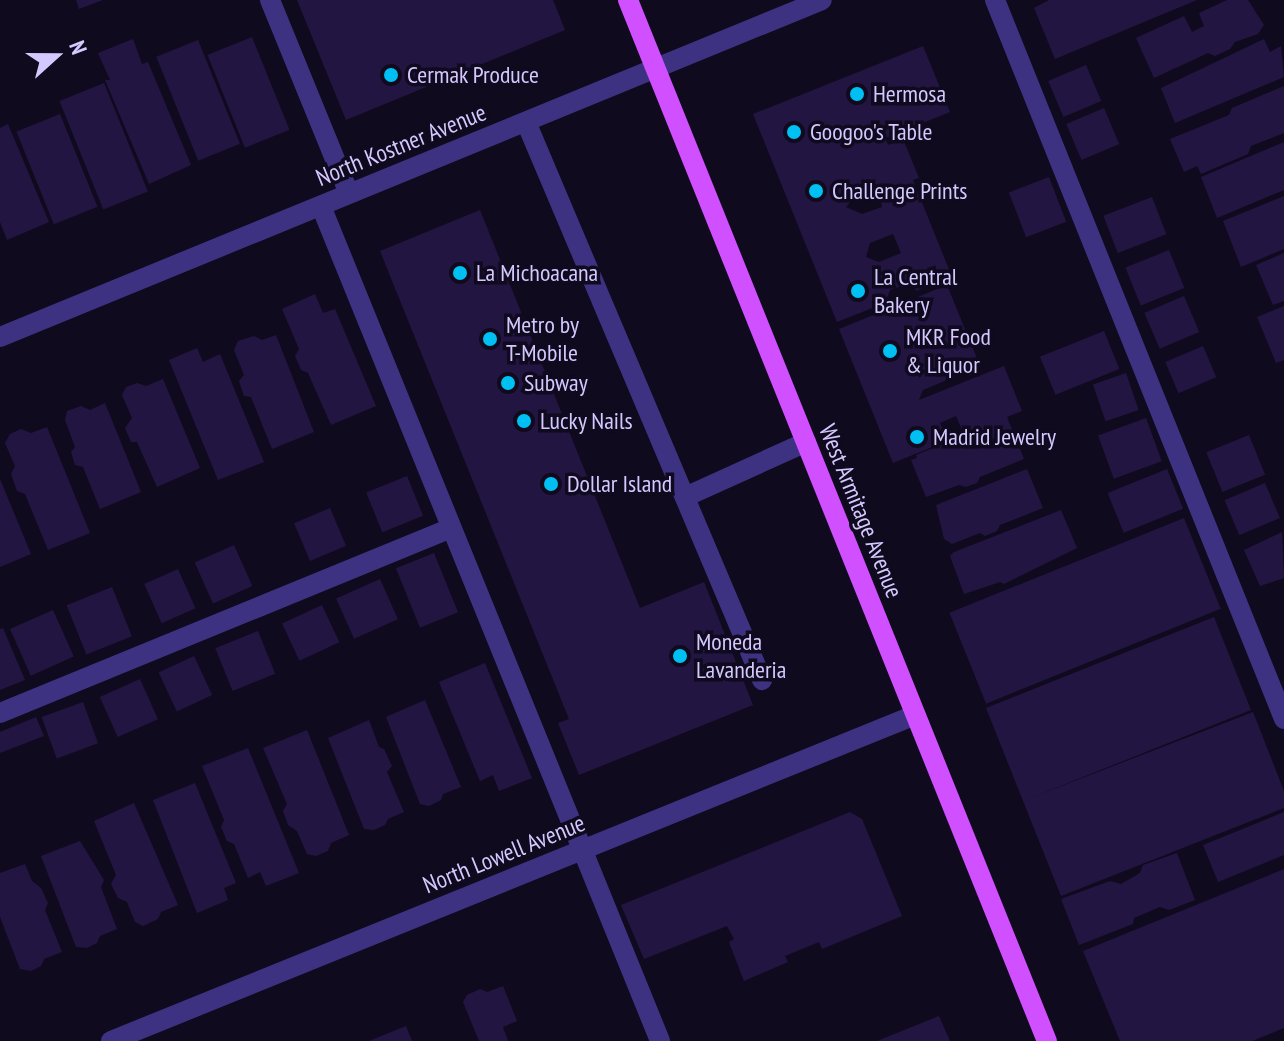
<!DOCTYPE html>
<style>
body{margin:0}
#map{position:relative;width:1284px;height:1041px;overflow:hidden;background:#100a1e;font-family:"PT Sans Narrow",sans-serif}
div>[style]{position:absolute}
.building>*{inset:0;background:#231541;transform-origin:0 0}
.minor>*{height:20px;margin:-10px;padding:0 10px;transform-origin:10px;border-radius:10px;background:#3d3281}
.major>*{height:20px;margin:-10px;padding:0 10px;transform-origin:10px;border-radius:10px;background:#d04fff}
.dots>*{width:22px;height:22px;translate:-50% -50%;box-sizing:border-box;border:4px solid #100a1e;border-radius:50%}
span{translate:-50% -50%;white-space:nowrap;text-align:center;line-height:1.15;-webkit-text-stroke:7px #100a1e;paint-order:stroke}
.poi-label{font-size:24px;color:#d4c8ff}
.left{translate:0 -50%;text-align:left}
.street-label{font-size:24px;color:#d4c8ff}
.north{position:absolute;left:16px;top:16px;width:80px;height:80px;-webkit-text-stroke:6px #100a1e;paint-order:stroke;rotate:69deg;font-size:22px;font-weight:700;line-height:32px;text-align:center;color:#d4c8ff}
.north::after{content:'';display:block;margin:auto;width:28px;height:36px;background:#d4c8ff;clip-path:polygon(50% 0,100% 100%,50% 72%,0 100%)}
</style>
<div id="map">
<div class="building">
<div style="clip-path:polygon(76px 0,103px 0,79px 9px)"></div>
<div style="clip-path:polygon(297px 0,553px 0,565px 30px,346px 120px)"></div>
<div style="clip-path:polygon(1049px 0,1197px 0,1055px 59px,1034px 8px)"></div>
<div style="clip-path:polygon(1227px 0,1248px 0,1264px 25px,1258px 34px,1235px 42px,1230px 49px,1215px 56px,1208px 53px,1154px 78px,1136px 38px,1184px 16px,1192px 32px,1204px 26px,1199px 13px)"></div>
<div style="left:252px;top:37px;width:100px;height:48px;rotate:68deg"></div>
<div style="clip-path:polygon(133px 39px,142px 64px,148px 62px,191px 165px,149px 184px,105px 80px,110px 80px,98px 53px)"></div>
<div style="clip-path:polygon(1264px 39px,1270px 52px,1281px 46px,1284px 77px,1175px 123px,1161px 88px)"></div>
<div style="left:198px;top:40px;width:112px;height:45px;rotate:68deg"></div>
<div style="clip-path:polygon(evenodd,923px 46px,950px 112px,885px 138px,888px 145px,903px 139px,919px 178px,913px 180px,952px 277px,916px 291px,913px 282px,890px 290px,885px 303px,837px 322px,753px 114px,923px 46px,872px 191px,880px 193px,882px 207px,862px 214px,846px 207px,854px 198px,872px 191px,923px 46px,893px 234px,901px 253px,879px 262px,866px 257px,870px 243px,893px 234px)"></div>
<div style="left:1086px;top:65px;width:39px;height:41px;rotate:67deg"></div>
<div style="left:104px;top:83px;width:117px;height:48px;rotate:68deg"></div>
<div style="clip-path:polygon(1284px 86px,1284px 133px,1251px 146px,1248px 154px,1201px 174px,1197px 166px,1184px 172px,1170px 139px,1229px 115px,1232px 108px)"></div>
<div style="left:1104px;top:108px;width:39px;height:41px;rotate:67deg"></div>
<div style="left:60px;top:114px;width:100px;height:47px;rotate:68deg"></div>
<div style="clip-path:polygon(8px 124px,49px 222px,7px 240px,0 222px,0 128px)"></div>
<div style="clip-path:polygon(1284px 142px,1284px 190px,1217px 218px,1201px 177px)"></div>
<div style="left:1049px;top:177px;width:48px;height:43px;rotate:69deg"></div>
<div style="clip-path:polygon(1284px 196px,1284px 249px,1241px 267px,1223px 221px)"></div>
<div style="left:1152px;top:197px;width:40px;height:52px;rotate:69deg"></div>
<div style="clip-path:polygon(480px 210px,640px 608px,704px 582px,753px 705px,579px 775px,558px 723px,569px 719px,380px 251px)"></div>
<div style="left:1169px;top:250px;width:41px;height:47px;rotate:68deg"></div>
<div style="clip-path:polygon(1284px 253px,1284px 301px,1273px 305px,1256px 265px)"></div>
<div style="clip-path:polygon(947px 285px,980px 366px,923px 390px,919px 400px,1004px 366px,1022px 411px,1007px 417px,1024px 459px,980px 477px,977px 483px,966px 487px,959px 485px,926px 497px,911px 460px,917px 458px,916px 455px,964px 435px,956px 416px,940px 423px,947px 441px,893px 463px,839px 329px)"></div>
<div style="clip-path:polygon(315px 294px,323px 313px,335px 309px,376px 406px,331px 425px,308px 373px,301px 370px,295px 356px,299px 349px,282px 309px)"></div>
<div style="left:1184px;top:296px;width:39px;height:43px;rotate:67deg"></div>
<div style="clip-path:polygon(1284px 306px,1284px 360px,1276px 363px,1257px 317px)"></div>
<div style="left:1104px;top:331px;width:41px;height:69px;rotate:68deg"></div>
<div style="clip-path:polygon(276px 335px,314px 432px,272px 449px,251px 397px,244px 396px,239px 381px,244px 375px,234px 350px,238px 341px,254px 336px,262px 340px)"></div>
<div style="left:1203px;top:346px;width:34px;height:41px;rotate:67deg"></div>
<div style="clip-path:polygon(197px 348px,203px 362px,220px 354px,264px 462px,218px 480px,169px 360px)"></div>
<div style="left:1126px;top:373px;width:39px;height:35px;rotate:71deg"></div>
<div style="clip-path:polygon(163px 379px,200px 468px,157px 487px,137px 442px,131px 442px,125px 428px,132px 418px,122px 395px,126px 387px,137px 383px,146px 386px)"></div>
<div style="clip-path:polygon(105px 403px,141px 492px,100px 509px,83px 467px,75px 465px,71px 452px,75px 447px,65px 420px,67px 411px,81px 406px,90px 410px)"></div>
<div style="left:1146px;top:418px;width:46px;height:51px;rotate:70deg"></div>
<div style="clip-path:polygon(47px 427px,90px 533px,48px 550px,25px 494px,17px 491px,11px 474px,15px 466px,5px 443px,10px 434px,21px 429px,31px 433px)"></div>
<div style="left:1249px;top:435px;width:43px;height:46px;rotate:68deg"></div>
<div style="clip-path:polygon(1027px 469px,1043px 508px,1000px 525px,997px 531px,985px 536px,980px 533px,952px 544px,944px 539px,936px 505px)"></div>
<div style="left:1167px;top:469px;width:43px;height:64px;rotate:68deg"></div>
<div style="left:407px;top:476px;width:43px;height:44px;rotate:68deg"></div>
<div style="clip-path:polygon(0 479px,31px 554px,0 567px)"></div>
<div style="left:1265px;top:483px;width:38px;height:44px;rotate:67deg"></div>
<div style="left:330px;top:508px;width:41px;height:39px;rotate:67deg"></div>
<div style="clip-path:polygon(1061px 510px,1077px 548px,1004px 584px,1000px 582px,964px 594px,950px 556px,954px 552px)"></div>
<div style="left:1184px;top:518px;width:98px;height:253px;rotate:68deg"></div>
<div style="clip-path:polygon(1282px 532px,1284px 578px,1260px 586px,1244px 550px)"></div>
<div style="left:234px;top:545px;width:45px;height:43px;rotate:66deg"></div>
<div style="left:434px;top:553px;width:64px;height:41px;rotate:68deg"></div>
<div style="left:178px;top:569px;width:43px;height:37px;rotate:66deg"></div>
<div style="left:380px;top:579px;width:44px;height:48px;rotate:66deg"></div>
<div style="left:112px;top:587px;width:53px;height:49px;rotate:68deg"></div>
<div style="left:322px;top:605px;width:41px;height:44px;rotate:65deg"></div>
<div style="left:53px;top:610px;width:51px;height:47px;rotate:66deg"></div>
<div style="clip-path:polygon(1214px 617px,1251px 710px,1028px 799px,1253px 712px,1284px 791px,1284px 808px,1061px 896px,986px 708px)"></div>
<div style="clip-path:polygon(3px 628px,25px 680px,0 690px,0 629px)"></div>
<div style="left:258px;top:631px;width:46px;height:46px;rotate:68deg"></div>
<div style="left:194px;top:656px;width:43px;height:39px;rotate:65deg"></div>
<div style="clip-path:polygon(485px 663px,532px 778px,499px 791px,493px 775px,480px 781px,439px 682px)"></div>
<div style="left:140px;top:679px;width:44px;height:44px;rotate:66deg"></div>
<div style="clip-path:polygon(425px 700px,461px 787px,443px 794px,441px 800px,429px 806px,420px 804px,386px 717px)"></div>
<div style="left:83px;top:702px;width:44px;height:44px;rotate:70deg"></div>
<div style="clip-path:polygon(36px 717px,44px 736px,0 753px,0 732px)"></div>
<div style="clip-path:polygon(369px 720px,379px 747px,384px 749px,392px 766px,387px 772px,404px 812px,388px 819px,385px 825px,374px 830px,364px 829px,328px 738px)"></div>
<div style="clip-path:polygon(307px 730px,349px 835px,331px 843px,328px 851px,316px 856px,307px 854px,297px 831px,288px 825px,283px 811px,287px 804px,263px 748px)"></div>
<div style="clip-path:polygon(248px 748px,299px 873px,266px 886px,260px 872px,248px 878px,234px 844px,227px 841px,221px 827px,224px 820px,202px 766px)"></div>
<div style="clip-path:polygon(195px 783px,236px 883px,224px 888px,228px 900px,197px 913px,153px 800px)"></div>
<div style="clip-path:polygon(134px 803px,178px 905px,161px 912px,158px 919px,143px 926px,135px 922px,127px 902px,118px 898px,111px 884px,116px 875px,94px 821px)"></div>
<div style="clip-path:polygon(850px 812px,862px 819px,902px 916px,822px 949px,819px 942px,785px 956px,788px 962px,744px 981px,729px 942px,734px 939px,727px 926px,644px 959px,621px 905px)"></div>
<div style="clip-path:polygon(1284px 812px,1284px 855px,1218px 882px,1203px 845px)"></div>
<div style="clip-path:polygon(80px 841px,104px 880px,101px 887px,117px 929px,100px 936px,97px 943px,87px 948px,76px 947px,41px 856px)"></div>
<div style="clip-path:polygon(1177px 853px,1195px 900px,1169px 910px,1160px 907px,1134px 918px,1133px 924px,1079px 945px,1061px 899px,1110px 881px,1121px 884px,1140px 873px,1143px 865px)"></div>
<div style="clip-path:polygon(25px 864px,32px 881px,41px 888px,48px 903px,45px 910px,62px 952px,44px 959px,41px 966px,31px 971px,20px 969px,0 917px,0 873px)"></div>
<div style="clip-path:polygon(1284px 869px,1284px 1028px,1252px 1041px,1120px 1041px,1083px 951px)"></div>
<div style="clip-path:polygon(503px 986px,517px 1021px,503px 1027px,508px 1041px,479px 1041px,463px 1002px,467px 995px,480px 989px,487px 992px)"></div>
<div style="clip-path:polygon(939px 1016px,950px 1041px,877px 1041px)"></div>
<div style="clip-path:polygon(406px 1026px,412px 1041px,369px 1041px)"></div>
</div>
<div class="minor">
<div style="left:270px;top:0;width:209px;rotate:67.8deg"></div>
<div style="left:995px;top:0;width:775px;rotate:68.1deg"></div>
<div style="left:526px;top:122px;width:606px;rotate:67.07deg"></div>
<div style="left:321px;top:206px;width:901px;rotate:67.9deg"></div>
<div style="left:0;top:337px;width:888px;rotate:-22.29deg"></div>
<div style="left:685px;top:497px;width:133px;rotate:-24.4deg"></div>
<div style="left:0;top:713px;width:487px;rotate:-22.3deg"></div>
<div style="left:111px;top:1041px;width:868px;rotate:-22.07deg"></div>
</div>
<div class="major">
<div style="left:628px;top:0;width:1122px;rotate:68.08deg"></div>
</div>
<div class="dots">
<div style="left:391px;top:75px;background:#00c0f3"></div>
<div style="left:857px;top:94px;background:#00c0f3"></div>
<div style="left:794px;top:132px;background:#00c0f3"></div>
<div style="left:816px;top:191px;background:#00c0f3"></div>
<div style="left:460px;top:273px;background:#00c0f3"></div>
<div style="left:858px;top:291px;background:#00c0f3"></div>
<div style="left:490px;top:339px;background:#00c0f3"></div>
<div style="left:890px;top:351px;background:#00c0f3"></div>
<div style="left:508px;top:383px;background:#00c0f3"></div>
<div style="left:524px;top:421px;background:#00c0f3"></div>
<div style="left:917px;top:437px;background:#00c0f3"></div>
<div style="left:551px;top:484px;background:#00c0f3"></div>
<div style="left:680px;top:656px;background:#00c0f3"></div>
</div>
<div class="poi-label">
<span class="left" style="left:407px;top:75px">Cermak Produce</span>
<span class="left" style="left:873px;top:94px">Hermosa</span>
<span class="left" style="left:810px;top:132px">Googoo's Table</span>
<span class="left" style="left:832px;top:191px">Challenge Prints</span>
<span class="left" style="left:476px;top:273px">La Michoacana</span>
<span class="left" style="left:874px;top:291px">La Central<br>Bakery</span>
<span class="left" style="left:506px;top:339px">Metro by<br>T-Mobile</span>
<span class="left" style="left:906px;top:351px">MKR Food<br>&amp; Liquor</span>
<span class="left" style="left:524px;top:383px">Subway</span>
<span class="left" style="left:540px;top:421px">Lucky Nails</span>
<span class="left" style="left:933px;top:437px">Madrid Jewelry</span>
<span class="left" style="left:567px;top:484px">Dollar Island</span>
<span class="left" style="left:696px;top:656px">Moneda<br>Lavanderia</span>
</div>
<div class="street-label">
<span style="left:401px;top:145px;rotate:-22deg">North Kostner Avenue</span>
<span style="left:861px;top:511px;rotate:68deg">West Armitage Avenue</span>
<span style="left:504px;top:854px;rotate:-22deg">North Lowell Avenue</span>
</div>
<div class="north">N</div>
</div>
